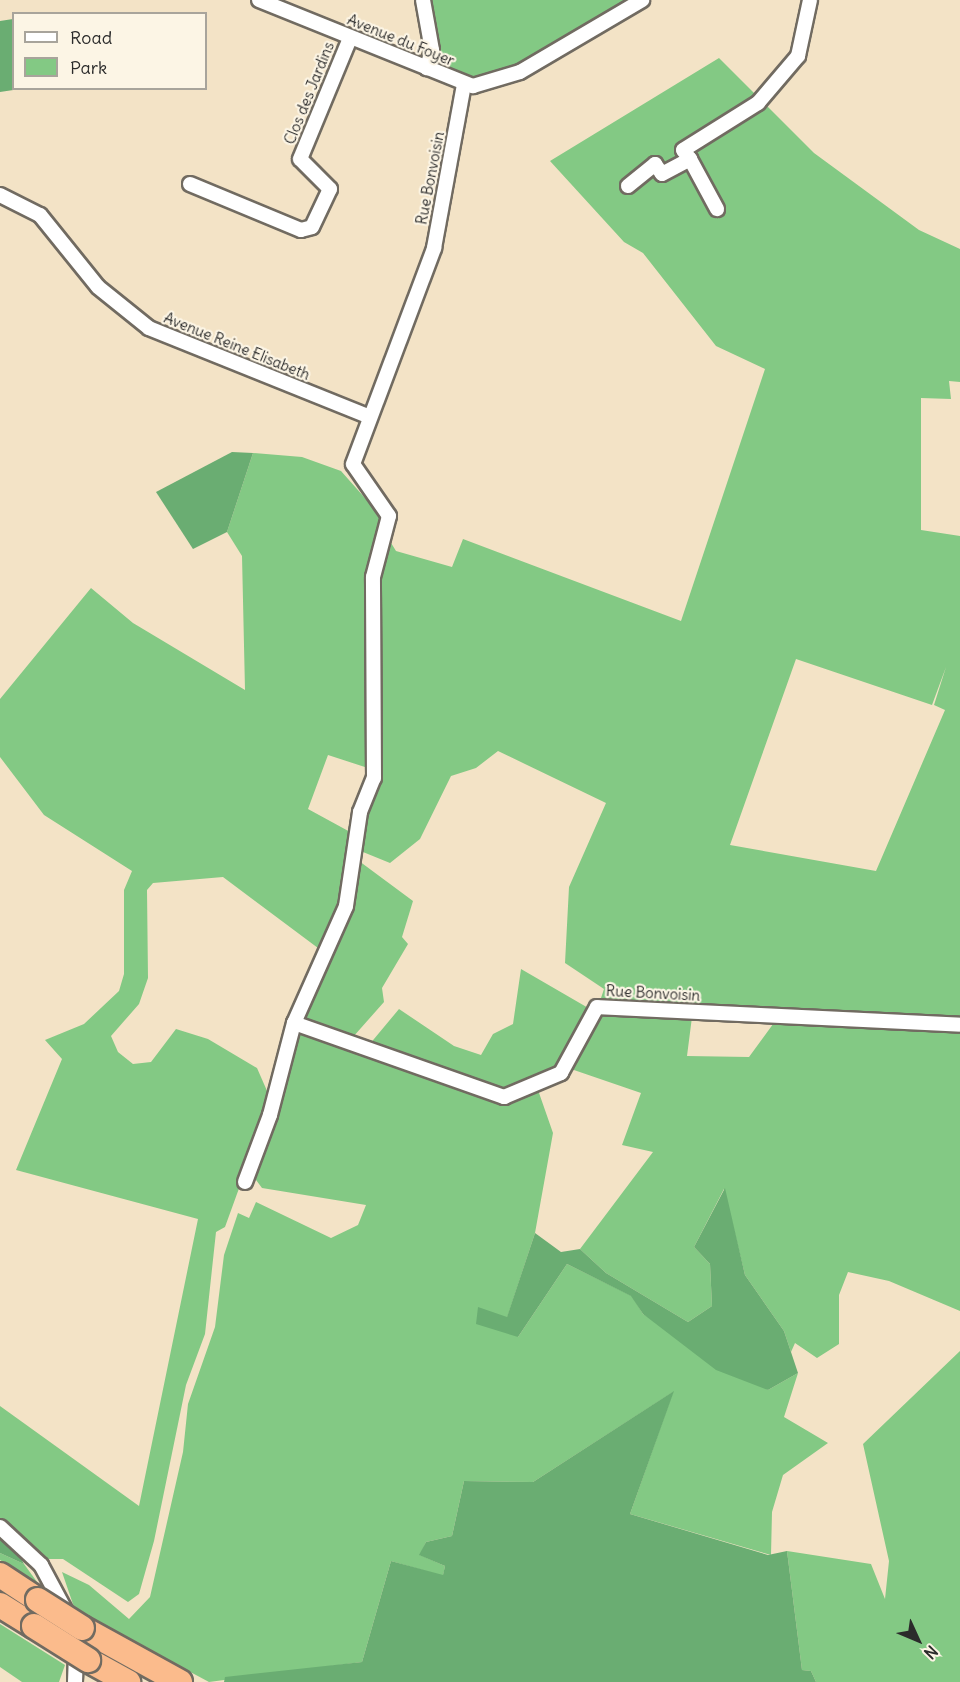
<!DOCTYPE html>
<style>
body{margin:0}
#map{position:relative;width:960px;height:1682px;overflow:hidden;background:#f3e3c6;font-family:Delius,sans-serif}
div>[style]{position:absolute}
.green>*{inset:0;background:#83c984}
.forest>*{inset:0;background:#6aad72}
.roads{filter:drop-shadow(2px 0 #716b61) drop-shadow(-2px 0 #716b61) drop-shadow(0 2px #716b61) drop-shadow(0 -2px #716b61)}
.minor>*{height:14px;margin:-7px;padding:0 7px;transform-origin:7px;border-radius:7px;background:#fff}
.motorway>*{height:24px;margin:-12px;padding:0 12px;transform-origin:12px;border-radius:12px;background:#fbbb8c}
.bridges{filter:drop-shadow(2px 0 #716b61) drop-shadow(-2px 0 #716b61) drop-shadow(0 2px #716b61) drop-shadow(0 -2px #716b61)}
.motorway-bridge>*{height:24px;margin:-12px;padding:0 12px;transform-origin:12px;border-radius:12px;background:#fbbb8c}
span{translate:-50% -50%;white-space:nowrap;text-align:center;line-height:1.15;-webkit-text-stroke:4.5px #fcf5e5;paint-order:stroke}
.street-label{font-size:15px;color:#2b2b2b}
.legend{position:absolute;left:12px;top:12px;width:195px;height:78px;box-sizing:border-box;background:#fcf5e5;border:2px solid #a8a49b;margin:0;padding:8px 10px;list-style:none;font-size:18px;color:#2b2b2b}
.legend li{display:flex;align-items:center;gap:12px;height:30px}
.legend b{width:30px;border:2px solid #a8a49b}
.north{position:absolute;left:888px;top:1610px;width:60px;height:60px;-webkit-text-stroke:4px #fcf5e5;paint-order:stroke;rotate:134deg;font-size:16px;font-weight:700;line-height:24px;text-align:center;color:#2b2b2b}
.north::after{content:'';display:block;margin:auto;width:21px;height:27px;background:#2b2b2b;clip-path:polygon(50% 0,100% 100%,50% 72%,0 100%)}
</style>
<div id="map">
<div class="green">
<div style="clip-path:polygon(427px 0,625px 0,507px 73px,479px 80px,455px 74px,439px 58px)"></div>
<div style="clip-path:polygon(evenodd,719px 58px,814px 153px,919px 230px,960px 249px,960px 382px,949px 381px,951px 399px,921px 398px,921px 530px,960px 536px,960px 1022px,599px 1004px,604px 989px,565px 963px,569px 887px,606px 803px,498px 751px,476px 768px,451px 776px,420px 839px,390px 863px,363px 852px,359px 843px,375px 788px,381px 675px,376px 582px,388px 538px,396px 551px,452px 567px,463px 539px,681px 621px,765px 369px,716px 346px,643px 253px,624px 242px,550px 161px,719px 58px,796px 659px,932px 705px,946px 667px,934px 705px,945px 710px,876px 871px,730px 845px,796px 659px)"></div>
<div style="clip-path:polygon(253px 453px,302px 457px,341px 471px,380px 515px,381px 533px,366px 584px,371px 631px,371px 769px,328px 755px,308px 809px,352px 833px,341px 911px,322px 951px,223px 877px,153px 883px,147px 890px,148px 978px,139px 1004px,111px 1036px,118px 1052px,133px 1064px,151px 1062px,176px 1029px,208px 1039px,257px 1068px,271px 1100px,225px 1227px,216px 1232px,205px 1334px,186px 1385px,154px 1541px,139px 1594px,128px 1602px,63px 1559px,43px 1559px,0 1519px,0 1406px,139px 1506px,198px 1219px,16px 1170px,62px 1059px,45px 1040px,84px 1024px,119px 991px,124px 974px,124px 890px,132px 871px,44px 815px,0 757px,0 699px,91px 588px,133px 623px,245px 690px,242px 556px,227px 532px)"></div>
<div style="clip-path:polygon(359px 861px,413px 901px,402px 937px,408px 944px,382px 988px,384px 1002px,353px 1037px,299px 1022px)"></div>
<div style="clip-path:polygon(521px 969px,590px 1009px,560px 1070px,501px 1094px,369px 1045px,399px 1009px,454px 1046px,481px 1055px,493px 1034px,513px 1024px)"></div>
<div style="clip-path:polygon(608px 1013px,692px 1017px,687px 1056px,749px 1057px,776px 1020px,960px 1031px,960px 1311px,889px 1281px,848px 1272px,839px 1295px,839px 1344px,817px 1358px,795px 1343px,791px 1352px,784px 1331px,745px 1275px,724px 1189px,694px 1247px,710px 1264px,712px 1306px,688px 1322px,606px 1273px,580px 1249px,653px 1152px,622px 1145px,641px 1093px,571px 1069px,596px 1017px)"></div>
<div style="clip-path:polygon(297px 1028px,505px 1101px,538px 1090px,553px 1133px,535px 1233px,507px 1318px,518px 1337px,567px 1264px,632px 1296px,643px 1314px,768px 1390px,798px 1373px,784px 1417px,828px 1443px,783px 1475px,772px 1512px,771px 1555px,630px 1514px,673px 1392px,533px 1482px,464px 1481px,452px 1536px,426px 1542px,420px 1555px,445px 1566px,443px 1576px,391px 1561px,362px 1662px,209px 1682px,75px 1610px,62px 1572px,89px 1585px,129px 1619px,150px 1597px,183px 1452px,188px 1404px,215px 1327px,224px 1255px,238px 1213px,249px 1218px,256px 1202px,331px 1238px,358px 1225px,366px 1205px,262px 1188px,253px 1176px)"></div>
<div style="clip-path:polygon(960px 1351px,960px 1682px,816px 1682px,811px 1671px,802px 1670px,787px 1551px,871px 1564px,885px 1599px,889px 1561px,863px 1444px)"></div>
<div style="clip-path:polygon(0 1553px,24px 1564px,40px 1586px,0 1560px)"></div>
<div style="clip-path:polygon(0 1624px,65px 1665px,59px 1682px,22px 1682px,0 1667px)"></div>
</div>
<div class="forest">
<div style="clip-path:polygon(13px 19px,14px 88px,20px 89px,0 92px,0 21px)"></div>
<div style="clip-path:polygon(232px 452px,253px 453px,227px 532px,193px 549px,156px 492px)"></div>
<div style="clip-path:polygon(725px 1188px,745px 1275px,784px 1331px,798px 1373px,768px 1390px,716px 1370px,643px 1314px,631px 1296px,567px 1264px,518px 1337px,476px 1324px,478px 1307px,507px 1317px,535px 1233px,561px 1252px,580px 1249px,606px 1273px,688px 1322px,712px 1306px,710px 1264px,694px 1247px)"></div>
<div style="clip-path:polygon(674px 1391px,630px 1514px,768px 1555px,787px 1551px,802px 1670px,811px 1671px,816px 1682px,224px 1682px,225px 1677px,362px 1662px,391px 1561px,443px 1575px,445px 1566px,419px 1555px,426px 1542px,452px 1536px,464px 1481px,533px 1482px)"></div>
<div style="clip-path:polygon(0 1537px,17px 1551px,24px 1564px,0 1553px)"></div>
</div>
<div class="roads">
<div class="minor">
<div style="left:259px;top:0;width:231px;rotate:21.9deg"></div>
<div style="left:473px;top:86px;width:49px;rotate:-16.6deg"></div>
<div style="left:520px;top:72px;width:142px;rotate:-30.5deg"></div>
<div style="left:423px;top:0;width:51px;rotate:79.8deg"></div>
<div style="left:432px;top:50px;width:19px;rotate:106deg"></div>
<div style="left:690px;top:159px;width:57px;rotate:61.6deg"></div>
<div style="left:190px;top:184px;width:120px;rotate:22.5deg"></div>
<div style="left:301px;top:230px;width:11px;rotate:-15deg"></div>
<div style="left:312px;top:227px;width:42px;rotate:-64.7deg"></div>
<div style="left:330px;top:189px;width:42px;rotate:-135deg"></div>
<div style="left:300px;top:159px;width:131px;rotate:-67.5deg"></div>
<div style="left:628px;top:186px;width:35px;rotate:-39deg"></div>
<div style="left:655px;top:164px;width:12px;rotate:55deg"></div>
<div style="left:662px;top:174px;width:32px;rotate:-28deg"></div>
<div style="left:690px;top:159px;width:11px;rotate:-128deg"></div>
<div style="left:683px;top:150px;width:89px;rotate:-32.1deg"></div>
<div style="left:758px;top:103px;width:62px;rotate:-49.6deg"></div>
<div style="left:798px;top:56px;width:57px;rotate:-77.9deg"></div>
<div style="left:0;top:195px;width:45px;rotate:26.6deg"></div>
<div style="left:40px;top:215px;width:92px;rotate:51.1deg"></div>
<div style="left:98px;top:287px;width:65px;rotate:38.8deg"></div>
<div style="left:149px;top:328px;width:236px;rotate:21.9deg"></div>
<div style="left:294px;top:1023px;width:223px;rotate:19.4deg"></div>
<div style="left:504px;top:1097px;width:62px;rotate:-22.8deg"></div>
<div style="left:561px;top:1073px;width:75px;rotate:-61.4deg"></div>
<div style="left:597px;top:1007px;width:363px;rotate:2.8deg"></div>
<div style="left:245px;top:1182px;width:72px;rotate:-69.5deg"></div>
<div style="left:270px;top:1115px;width:95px;rotate:-75.4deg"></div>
<div style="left:294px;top:1023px;width:128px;rotate:-66deg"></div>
<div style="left:346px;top:906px;width:95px;rotate:-81.5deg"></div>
<div style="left:360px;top:812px;width:37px;rotate:-68deg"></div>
<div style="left:374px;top:778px;width:201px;rotate:-90.3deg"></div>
<div style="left:373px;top:577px;width:63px;rotate:-75.3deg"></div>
<div style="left:389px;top:516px;width:63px;rotate:-124.7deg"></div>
<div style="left:353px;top:464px;width:231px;rotate:-69.4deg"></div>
<div style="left:434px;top:248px;width:167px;rotate:-79.6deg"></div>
<div style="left:0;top:1527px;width:56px;rotate:42.8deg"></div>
<div style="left:41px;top:1565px;width:61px;rotate:61.8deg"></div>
<div style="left:75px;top:1682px;width:32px;rotate:-88deg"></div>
</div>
<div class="motorway">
<div style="left:0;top:1575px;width:45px;rotate:33.3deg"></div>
<div style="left:0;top:1605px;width:40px;rotate:32deg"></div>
<div style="left:82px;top:1628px;width:112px;rotate:28.9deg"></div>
<div style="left:88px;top:1660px;width:46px;rotate:28.8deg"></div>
</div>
</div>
<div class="bridges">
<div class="motorway-bridge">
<div style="left:38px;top:1600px;width:52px;rotate:32.5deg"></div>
<div style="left:34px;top:1626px;width:64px;rotate:32.2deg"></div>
</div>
</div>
<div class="street-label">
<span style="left:401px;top:40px;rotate:22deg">Avenue du Foyer</span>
<span style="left:309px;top:93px;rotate:-68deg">Clos des Jardins</span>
<span style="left:430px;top:178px;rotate:-79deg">Rue Bonvoisin</span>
<span style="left:237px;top:346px;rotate:22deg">Avenue Reine Elisabeth</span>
<span style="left:653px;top:993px;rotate:3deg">Rue Bonvoisin</span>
</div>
<ul class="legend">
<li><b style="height:8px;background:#fff"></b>Road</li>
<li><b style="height:16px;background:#83c984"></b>Park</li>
</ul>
<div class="north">N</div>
</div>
